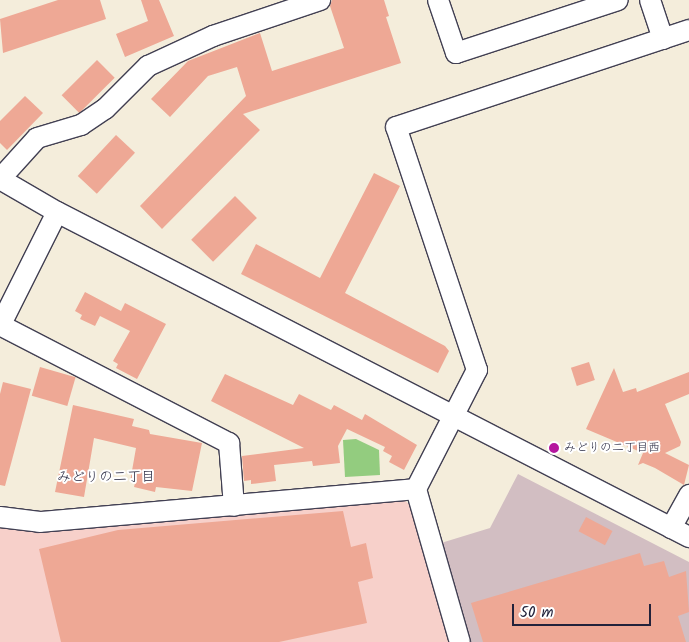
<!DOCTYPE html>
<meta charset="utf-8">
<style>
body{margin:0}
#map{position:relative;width:689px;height:642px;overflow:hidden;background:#f4eddb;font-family:Kalam,"Klee One",sans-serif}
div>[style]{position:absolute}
.built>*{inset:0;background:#f7d0ca}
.industrial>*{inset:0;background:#d2bec2}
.green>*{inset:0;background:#93cc7f}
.building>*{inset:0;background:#eea895;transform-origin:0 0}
.roads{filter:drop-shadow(1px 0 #424053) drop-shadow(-1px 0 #424053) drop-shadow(0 1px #424053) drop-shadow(0 -1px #424053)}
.minor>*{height:20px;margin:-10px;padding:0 10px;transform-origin:10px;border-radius:10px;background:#fff}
.dots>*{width:14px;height:14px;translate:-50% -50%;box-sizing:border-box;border:2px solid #fff;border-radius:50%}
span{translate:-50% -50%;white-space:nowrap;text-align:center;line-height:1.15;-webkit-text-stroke:4px #fff;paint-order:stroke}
.poi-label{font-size:12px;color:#22223b}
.left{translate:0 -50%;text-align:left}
.neighbourhood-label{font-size:14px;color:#22223b}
.scale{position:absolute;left:512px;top:604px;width:139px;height:22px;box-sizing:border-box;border:2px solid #22223b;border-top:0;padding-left:6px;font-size:15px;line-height:18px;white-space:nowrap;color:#22223b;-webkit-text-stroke:4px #fff;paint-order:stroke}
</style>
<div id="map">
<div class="built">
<div style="clip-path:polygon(404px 500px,410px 505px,450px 642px,0 642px,0 526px,39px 531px)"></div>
</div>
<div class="industrial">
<div style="clip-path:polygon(518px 474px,689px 562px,689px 642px,470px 642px,441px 543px,490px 528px)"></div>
</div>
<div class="green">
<div style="clip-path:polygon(356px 439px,379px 450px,380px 475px,345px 477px,343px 440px)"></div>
</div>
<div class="building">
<div style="clip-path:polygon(58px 0,100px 0,106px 19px,3px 53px,0 19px)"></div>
<div style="clip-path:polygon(141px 0,159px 0,174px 36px,125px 57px,116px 34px,148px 21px)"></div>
<div style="clip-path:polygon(332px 0,384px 0,389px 16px,386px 17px,401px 63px,243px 114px,260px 130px,162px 229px,140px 206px,246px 96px,237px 67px,208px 76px,170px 117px,151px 99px,188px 61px,260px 33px,272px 71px,344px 48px,330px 6px)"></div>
<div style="left:97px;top:60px;width:25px;height:50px;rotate:45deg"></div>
<div style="clip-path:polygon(25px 96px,43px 113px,7px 150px,0 143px,0 121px)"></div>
<div style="left:116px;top:135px;width:26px;height:56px;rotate:43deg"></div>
<div style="clip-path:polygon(374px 173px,400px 186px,345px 293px,445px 346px,449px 351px,438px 373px,241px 274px,256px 244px,320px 278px)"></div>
<div style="left:235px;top:196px;width:31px;height:62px;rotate:45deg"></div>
<div style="clip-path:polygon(85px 292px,121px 311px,125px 303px,166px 324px,137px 379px,116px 368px,118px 364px,113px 361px,130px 331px,100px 316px,95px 326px,80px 319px,82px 315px,75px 311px)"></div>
<div style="left:589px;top:362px;width:19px;height:19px;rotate:72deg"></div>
<div style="left:40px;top:367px;width:37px;height:30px;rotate:16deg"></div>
<div style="clip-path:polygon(614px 368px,623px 392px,636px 388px,637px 392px,689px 372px,689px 394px,665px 404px,681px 442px,680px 446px,665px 453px,689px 465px,684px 485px,655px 468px,643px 463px,638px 465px,643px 453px,586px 429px)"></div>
<div style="clip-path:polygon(225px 374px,293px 405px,299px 394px,331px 410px,334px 405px,362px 420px,365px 414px,417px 445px,404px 470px,389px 462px,392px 456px,383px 451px,385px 447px,347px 429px,338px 446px,340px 463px,313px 466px,312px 461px,274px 465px,276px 481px,251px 484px,251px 480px,244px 481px,242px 456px,304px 448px,211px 401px)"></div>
<div style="clip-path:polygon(3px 382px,31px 389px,5px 486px,0 485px,0 394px)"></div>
<div style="clip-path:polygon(73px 405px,134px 419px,132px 426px,149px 430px,150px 434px,202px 443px,192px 491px,156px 487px,155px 492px,134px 487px,135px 483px,130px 482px,136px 448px,94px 438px,84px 497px,55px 492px)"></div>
<div style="clip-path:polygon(343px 511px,351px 547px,366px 543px,373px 578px,358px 582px,367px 623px,279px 642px,61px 642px,39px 549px,118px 530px)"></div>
<div style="left:586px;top:517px;width:30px;height:16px;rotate:28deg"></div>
<div style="clip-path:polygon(640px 553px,644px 566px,664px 561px,669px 577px,686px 571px,689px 612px,678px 616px,686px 642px,483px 642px,471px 603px)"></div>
</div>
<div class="roads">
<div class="minor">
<div style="left:438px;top:0;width:56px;rotate:71.2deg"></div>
<div style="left:456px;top:53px;width:170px;rotate:-18.1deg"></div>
<div style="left:650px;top:0;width:41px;rotate:71.6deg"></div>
<div style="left:0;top:179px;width:66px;rotate:30.1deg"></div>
<div style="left:57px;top:212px;width:711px;rotate:27.21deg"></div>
<div style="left:0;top:179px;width:55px;rotate:-47.9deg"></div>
<div style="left:37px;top:138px;width:46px;rotate:-16.5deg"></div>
<div style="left:81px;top:125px;width:29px;rotate:-34deg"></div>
<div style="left:105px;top:109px;width:61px;rotate:-45deg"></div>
<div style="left:148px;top:66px;width:72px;rotate:-24.8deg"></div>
<div style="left:213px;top:36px;width:113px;rotate:-18.6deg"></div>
<div style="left:0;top:325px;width:258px;rotate:27.3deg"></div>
<div style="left:229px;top:443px;width:63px;rotate:85.5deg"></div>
<div style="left:0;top:326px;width:127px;rotate:-63.4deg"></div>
<div style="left:416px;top:489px;width:159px;rotate:74deg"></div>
<div style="left:0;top:517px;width:40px;rotate:7.1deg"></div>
<div style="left:40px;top:522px;width:377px;rotate:-5deg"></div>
<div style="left:416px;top:489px;width:134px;rotate:-62.9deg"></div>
<div style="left:477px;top:370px;width:256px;rotate:-108.4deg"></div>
<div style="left:396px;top:127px;width:309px;rotate:-18.3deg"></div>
<div style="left:671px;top:528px;width:38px;rotate:-61deg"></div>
</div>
</div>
<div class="dots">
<div style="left:554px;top:448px;background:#b5179e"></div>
</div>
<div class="poi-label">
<span class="left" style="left:564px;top:448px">みどりの二丁目西</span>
</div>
<div class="neighbourhood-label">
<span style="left:106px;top:477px">みどりの二丁目</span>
</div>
<div class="scale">50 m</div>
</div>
